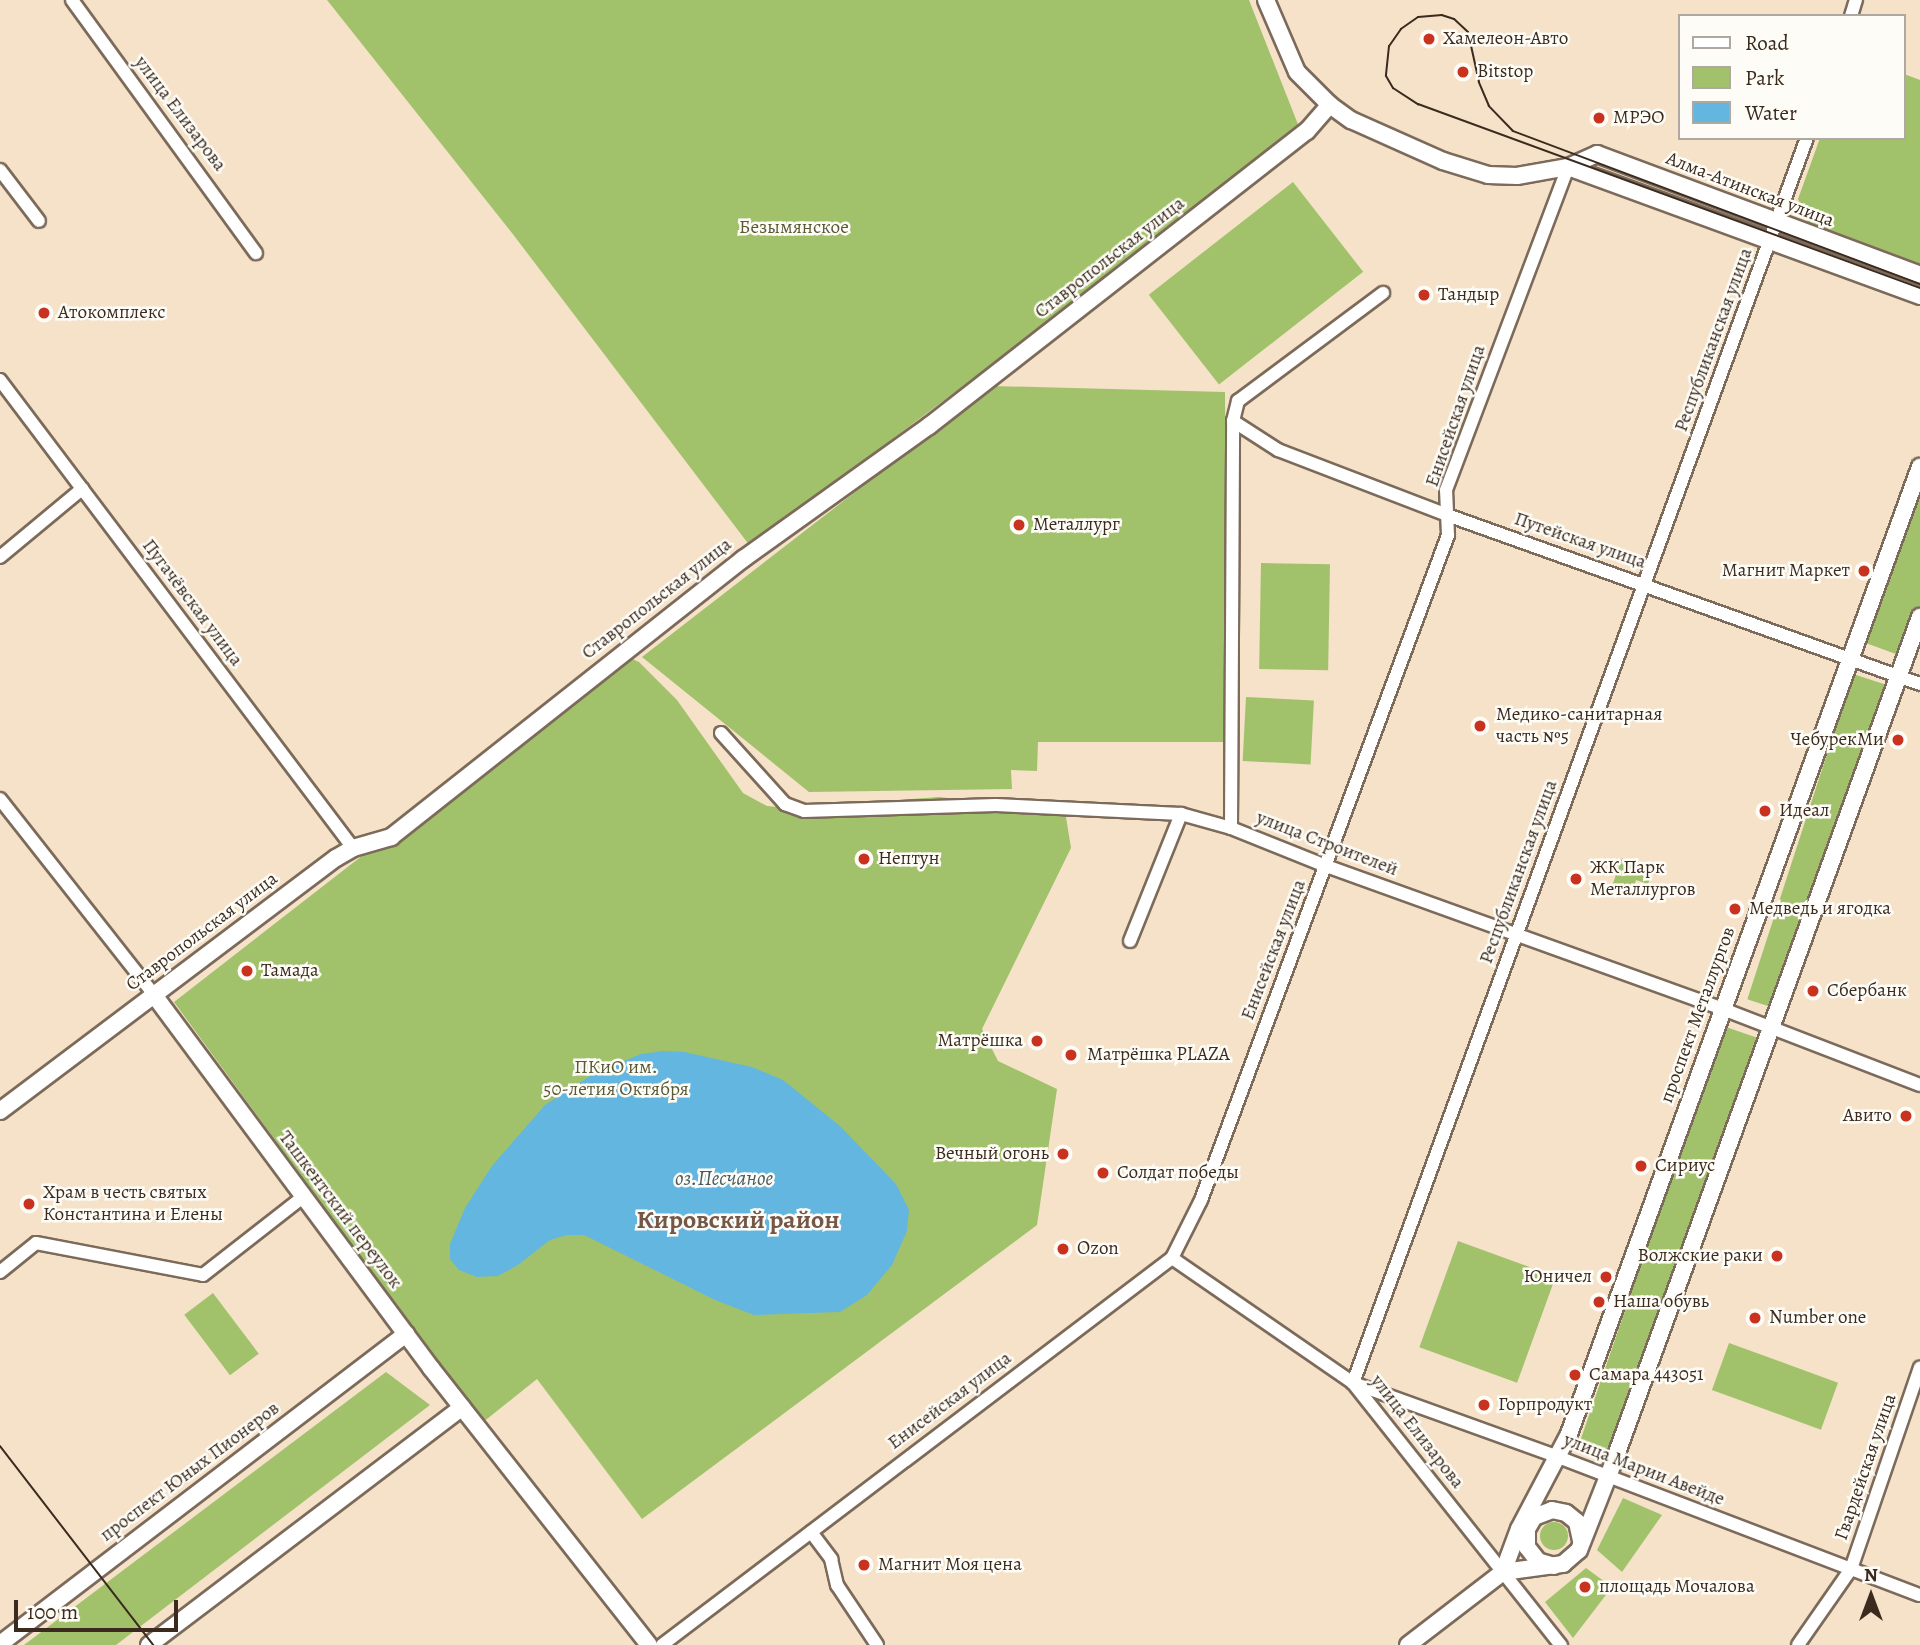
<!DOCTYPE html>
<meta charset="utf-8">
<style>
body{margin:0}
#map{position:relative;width:1920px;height:1645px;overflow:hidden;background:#f5e2c9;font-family:Alegreya,serif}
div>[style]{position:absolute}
.green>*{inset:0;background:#a1c26b;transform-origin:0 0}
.round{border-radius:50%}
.water>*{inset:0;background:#63b6df}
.roads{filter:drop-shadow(2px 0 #7c6a5a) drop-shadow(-2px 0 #7c6a5a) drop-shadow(0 2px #7c6a5a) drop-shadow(0 -2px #7c6a5a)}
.minor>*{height:12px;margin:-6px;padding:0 6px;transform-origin:6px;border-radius:6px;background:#fff}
.tertiary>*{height:16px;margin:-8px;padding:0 8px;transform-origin:8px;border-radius:8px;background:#fff}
.tram>*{height:2px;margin:-1px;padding:0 1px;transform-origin:1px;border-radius:1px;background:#3b2a1e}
.dots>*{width:19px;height:19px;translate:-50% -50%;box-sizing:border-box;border:4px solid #fdfcf7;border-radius:50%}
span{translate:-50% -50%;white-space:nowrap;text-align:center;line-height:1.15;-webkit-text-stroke:5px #fdfcf7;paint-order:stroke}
.poi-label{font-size:19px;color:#3b2a1e}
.left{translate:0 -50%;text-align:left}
.right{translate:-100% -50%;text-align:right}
.street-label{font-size:19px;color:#3b2a1e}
.park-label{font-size:19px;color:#5a5835}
.water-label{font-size:21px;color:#495b62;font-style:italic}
.district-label{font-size:26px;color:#755748;font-weight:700}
.legend{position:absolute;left:1678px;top:14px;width:228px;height:126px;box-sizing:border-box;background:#fdfcf7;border:2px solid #afa8a0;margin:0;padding:9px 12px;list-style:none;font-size:21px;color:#3b2a1e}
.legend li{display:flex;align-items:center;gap:14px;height:35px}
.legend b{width:35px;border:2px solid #afa8a0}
.north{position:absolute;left:1836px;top:1561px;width:70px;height:70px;-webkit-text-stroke:5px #fdfcf7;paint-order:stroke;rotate:0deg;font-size:19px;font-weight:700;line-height:28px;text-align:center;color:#3b2a1e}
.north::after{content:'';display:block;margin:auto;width:24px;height:32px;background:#3b2a1e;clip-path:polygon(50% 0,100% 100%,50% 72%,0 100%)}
.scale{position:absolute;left:14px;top:1600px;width:164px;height:32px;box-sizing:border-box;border:4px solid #3b2a1e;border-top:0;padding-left:9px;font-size:21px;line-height:24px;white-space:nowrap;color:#3b2a1e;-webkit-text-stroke:5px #fdfcf7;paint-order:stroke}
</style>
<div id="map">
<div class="green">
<div style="clip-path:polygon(327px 0,1249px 0,1301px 132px,750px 546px,512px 233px)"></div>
<div style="clip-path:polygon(1904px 74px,1920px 80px,1920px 264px,1808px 224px,1798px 199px,1820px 138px,1904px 138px)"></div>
<div style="left:1293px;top:182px;width:114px;height:183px;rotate:52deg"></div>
<div style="clip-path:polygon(992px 386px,1225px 392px,1227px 742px,1038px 742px,1037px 771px,1011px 770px,1012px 789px,809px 792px,642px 657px)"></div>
<div style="clip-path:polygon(1920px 485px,1920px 612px,1904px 657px,1863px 642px)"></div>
<div style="left:1261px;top:563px;width:69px;height:106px;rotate:1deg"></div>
<div style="clip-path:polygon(615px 651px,639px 662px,677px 700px,743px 793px,767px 806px,789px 808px,939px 797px,1065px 811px,1071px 848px,982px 1029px,998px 1061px,1057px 1089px,1037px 1225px,642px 1519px,537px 1379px,482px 1423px,174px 1002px,488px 758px)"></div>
<div style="left:1853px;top:674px;width:39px;height:342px;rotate:18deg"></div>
<div style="left:1246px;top:697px;width:68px;height:64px;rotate:3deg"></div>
<div style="clip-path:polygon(1622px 858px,1653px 869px,1648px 884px,1636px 880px,1632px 893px,1612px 886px)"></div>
<div style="left:1723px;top:1026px;width:37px;height:442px;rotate:19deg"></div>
<div style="left:1458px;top:1241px;width:104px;height:113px;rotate:20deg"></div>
<div style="left:213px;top:1293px;width:76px;height:36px;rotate:53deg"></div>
<div style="left:1729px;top:1343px;width:116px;height:50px;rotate:20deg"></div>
<div style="clip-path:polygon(386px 1372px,430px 1405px,116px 1645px,24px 1645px)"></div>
<div style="clip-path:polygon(1623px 1498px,1662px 1515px,1622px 1572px,1597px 1550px)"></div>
<div class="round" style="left:1540px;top:1522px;width:28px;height:28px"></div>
<div style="clip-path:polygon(1586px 1568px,1612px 1587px,1573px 1638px,1545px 1602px)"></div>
</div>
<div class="water">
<div style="clip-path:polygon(664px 1051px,684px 1052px,752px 1067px,783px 1080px,840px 1126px,896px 1184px,909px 1210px,907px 1231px,892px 1265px,867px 1295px,840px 1312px,754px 1315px,715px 1300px,584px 1235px,567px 1235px,550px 1240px,518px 1265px,498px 1276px,477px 1277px,459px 1270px,450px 1259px,450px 1244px,465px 1208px,492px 1166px,545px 1105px,595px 1073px,641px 1054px)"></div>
</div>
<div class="roads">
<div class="minor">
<div style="left:72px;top:0;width:313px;rotate:54deg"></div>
<div style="left:1851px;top:16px;width:17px;rotate:-73deg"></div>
<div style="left:0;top:170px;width:64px;rotate:52.6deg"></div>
<div style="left:0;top:380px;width:586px;rotate:52.97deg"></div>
<div style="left:1233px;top:421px;width:54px;rotate:32.8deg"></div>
<div style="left:1278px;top:450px;width:181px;rotate:21deg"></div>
<div style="left:1447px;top:515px;width:502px;rotate:19.66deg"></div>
<div style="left:0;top:557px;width:107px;rotate:-39.7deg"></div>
<div style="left:721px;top:733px;width:96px;rotate:48deg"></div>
<div style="left:785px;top:804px;width:20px;rotate:20deg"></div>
<div style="left:804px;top:811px;width:192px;rotate:-1.8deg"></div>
<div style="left:996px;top:805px;width:185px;rotate:2.8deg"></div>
<div style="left:1181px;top:814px;width:52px;rotate:15.6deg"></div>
<div style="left:1231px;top:828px;width:102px;rotate:21.8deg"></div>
<div style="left:1326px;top:866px;width:422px;rotate:19.8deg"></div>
<div style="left:1723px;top:1009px;width:211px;rotate:21.1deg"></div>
<div style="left:0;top:799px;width:249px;rotate:51.8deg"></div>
<div style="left:1231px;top:828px;width:407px;rotate:-89.7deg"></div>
<div style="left:1233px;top:421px;width:21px;rotate:-76deg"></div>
<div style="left:1238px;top:401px;width:181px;rotate:-36.7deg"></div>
<div style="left:1130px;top:941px;width:137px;rotate:-68.1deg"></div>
<div style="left:1172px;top:1258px;width:220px;rotate:34.6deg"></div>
<div style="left:1353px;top:1383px;width:335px;rotate:51.6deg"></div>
<div style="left:0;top:1272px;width:46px;rotate:-38.9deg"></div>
<div style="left:36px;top:1243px;width:170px;rotate:10.8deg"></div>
<div style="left:203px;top:1275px;width:128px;rotate:-38deg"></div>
<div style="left:1353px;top:1383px;width:1325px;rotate:-69.97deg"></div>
<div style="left:1353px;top:1383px;width:218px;rotate:19.8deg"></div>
<div style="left:1558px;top:1457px;width:387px;rotate:20.9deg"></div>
<div style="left:811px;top:1532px;width:34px;rotate:53deg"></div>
<div style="left:831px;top:1559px;width:27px;rotate:77deg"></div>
<div style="left:837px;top:1585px;width:72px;rotate:56.3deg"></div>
<div style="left:662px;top:1645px;width:640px;rotate:-37.19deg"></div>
<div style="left:1172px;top:1258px;width:65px;rotate:-63.4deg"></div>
<div style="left:1201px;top:1200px;width:709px;rotate:-69.62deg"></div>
<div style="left:1448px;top:535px;width:45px;rotate:-92.5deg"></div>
<div style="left:1446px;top:490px;width:345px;rotate:-69.3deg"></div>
<div style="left:1798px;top:1645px;width:93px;rotate:-55.1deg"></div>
<div style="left:1851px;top:1569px;width:213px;rotate:-71.1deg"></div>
</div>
<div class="tertiary">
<div style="left:1266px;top:0;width:78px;rotate:66.7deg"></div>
<div style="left:1297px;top:72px;width:47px;rotate:45deg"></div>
<div style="left:1330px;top:105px;width:26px;rotate:36deg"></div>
<div style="left:1351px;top:120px;width:101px;rotate:24deg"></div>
<div style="left:1443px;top:161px;width:47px;rotate:17.3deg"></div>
<div style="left:1488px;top:175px;width:29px;rotate:2deg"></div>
<div style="left:1517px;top:176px;width:52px;rotate:-10deg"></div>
<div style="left:1568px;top:167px;width:32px;rotate:-24deg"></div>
<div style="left:1597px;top:154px;width:345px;rotate:20.5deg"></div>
<div style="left:1568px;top:167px;width:375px;rotate:20.1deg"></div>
<div style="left:154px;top:995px;width:465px;rotate:53.4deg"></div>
<div style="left:431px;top:1368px;width:352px;rotate:51.8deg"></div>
<div style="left:0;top:1111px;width:421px;rotate:-37deg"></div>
<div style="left:336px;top:858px;width:20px;rotate:-30deg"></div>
<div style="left:353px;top:848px;width:40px;rotate:-16deg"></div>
<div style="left:391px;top:837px;width:449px;rotate:-38.3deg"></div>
<div style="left:743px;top:559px;width:229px;rotate:-35.6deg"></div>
<div style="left:929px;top:426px;width:479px;rotate:-38deg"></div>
<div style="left:1307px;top:131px;width:35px;rotate:-49deg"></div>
<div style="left:1554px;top:1566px;width:17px;rotate:-163deg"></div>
<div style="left:1538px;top:1561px;width:18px;rotate:-128deg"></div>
<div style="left:1527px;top:1547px;width:18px;rotate:-90deg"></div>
<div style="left:1527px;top:1529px;width:14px;rotate:-60deg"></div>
<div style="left:1534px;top:1517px;width:19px;rotate:-21deg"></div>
<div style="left:1552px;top:1510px;width:14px;rotate:12deg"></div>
<div style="left:1566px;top:1513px;width:14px;rotate:39deg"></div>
<div style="left:1577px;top:1522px;width:19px;rotate:78deg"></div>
<div style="left:1503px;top:1572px;width:46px;rotate:-69.6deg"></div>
<div style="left:1519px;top:1529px;width:107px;rotate:-62.2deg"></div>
<div style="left:1569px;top:1434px;width:1029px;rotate:-70.05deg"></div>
<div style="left:0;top:1644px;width:511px;rotate:-37.36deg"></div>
<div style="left:149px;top:1645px;width:393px;rotate:-37.2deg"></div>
<div style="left:1408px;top:1645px;width:120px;rotate:-37.5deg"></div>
<div style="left:1503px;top:1572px;width:61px;rotate:-7.6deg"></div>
<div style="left:1563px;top:1564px;width:21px;rotate:-41deg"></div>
<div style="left:1579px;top:1550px;width:96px;rotate:-68.5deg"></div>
<div style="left:1614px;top:1461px;width:898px;rotate:-70.07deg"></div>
</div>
</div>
<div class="tram">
<div style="left:1920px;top:284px;width:435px;rotate:-159.4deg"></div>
<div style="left:1513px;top:131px;width:35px;rotate:-134deg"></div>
<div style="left:1489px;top:106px;width:26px;rotate:-113deg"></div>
<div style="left:1479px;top:82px;width:51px;rotate:-102.4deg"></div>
<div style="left:1468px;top:32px;width:19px;rotate:-137deg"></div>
<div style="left:1454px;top:19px;width:13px;rotate:-162deg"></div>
<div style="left:1442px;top:15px;width:24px;rotate:175deg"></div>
<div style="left:1418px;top:17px;width:21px;rotate:145deg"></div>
<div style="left:1401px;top:29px;width:21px;rotate:125deg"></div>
<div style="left:1389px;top:46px;width:30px;rotate:96deg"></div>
<div style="left:1386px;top:76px;width:14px;rotate:60deg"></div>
<div style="left:1393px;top:88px;width:30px;rotate:33deg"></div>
<div style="left:1418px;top:104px;width:535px;rotate:20.13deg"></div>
<div style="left:0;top:1446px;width:251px;rotate:52.4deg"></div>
</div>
<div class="dots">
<div style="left:1429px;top:39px;background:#c8321e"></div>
<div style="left:1463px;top:72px;background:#c8321e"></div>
<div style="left:1599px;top:118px;background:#c8321e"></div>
<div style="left:1424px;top:295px;background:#c8321e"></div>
<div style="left:44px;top:313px;background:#c8321e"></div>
<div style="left:1019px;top:525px;background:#c8321e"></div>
<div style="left:1864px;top:571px;background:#c8321e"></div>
<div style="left:1480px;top:726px;background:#c8321e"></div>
<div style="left:1898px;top:740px;background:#c8321e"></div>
<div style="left:1765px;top:811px;background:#c8321e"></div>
<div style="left:864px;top:859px;background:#c8321e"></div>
<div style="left:1576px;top:879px;background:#c8321e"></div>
<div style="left:1735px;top:909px;background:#c8321e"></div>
<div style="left:247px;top:971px;background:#c8321e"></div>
<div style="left:1813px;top:991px;background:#c8321e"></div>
<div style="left:1037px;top:1041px;background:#c8321e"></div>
<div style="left:1071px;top:1055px;background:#c8321e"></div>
<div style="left:1906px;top:1116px;background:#c8321e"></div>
<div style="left:1063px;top:1154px;background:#c8321e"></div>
<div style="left:1641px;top:1166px;background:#c8321e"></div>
<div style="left:1103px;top:1173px;background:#c8321e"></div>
<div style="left:29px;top:1204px;background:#c8321e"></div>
<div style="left:1063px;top:1249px;background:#c8321e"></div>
<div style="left:1777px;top:1256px;background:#c8321e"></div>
<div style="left:1606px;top:1277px;background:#c8321e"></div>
<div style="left:1599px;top:1302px;background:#c8321e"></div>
<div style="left:1755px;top:1318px;background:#c8321e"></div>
<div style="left:1575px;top:1375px;background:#c8321e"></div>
<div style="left:1484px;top:1405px;background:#c8321e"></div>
<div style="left:864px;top:1565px;background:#c8321e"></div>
<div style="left:1585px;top:1587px;background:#c8321e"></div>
</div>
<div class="poi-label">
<span class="left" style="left:1443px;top:39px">Хамелеон-Авто</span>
<span class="left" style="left:1477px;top:72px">Bitstop</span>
<span class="left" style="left:1613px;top:118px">МРЭО</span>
<span class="left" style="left:1438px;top:295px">Тандыр</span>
<span class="left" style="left:58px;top:313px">Атокомплекс</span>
<span class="left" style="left:1033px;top:525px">Металлург</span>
<span class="right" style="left:1850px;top:571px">Магнит Маркет</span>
<span class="left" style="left:1496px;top:726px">Медико-санитарная<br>часть №5</span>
<span class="right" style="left:1884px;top:740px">ЧебурекМи</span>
<span class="left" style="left:1779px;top:811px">Идеал</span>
<span class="left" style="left:878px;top:859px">Нептун</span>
<span class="left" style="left:1590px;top:879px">ЖК Парк<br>Металлургов</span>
<span class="left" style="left:1749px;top:909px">Медведь и ягодка</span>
<span class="left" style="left:261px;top:971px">Тамада</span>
<span class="left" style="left:1827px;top:991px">Сбербанк</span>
<span class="right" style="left:1023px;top:1041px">Матрёшка</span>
<span class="left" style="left:1087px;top:1055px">Матрёшка PLAZA</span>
<span class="right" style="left:1892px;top:1116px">Авито</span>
<span class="right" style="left:1049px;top:1154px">Вечный огонь</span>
<span class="left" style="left:1655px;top:1166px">Сириус</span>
<span class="left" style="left:1117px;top:1173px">Солдат победы</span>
<span class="left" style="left:43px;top:1204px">Храм в честь святых<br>Константина и Елены</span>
<span class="left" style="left:1077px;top:1249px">Ozon</span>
<span class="right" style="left:1763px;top:1256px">Волжские раки</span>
<span class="right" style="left:1592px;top:1277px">Юничел</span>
<span class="left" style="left:1613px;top:1302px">Наша обувь</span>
<span class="left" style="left:1769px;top:1318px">Number one</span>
<span class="left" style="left:1589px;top:1375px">Самара 443051</span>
<span class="left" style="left:1498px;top:1405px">Горпродукт</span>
<span class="left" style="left:878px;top:1565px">Магнит Моя цена</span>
<span class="left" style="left:1599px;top:1587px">площадь Мочалова</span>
</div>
<div class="street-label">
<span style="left:180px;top:114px;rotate:53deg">улица Елизарова</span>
<span style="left:1750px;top:190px;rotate:21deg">Алма-Атинская улица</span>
<span style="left:1110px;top:258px;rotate:-38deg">Ставропольская улица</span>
<span style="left:1714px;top:340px;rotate:-70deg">Республиканская улица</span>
<span style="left:1456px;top:416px;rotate:-71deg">Енисейская улица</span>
<span style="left:1580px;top:541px;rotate:19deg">Путейская улица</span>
<span style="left:657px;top:599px;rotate:-38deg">Ставропольская улица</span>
<span style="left:192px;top:603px;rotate:53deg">Пугачёвская улица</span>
<span style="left:1327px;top:844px;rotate:21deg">улица Строителей</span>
<span style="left:1519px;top:872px;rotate:-70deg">Республиканская улица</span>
<span style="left:202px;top:932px;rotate:-37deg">Ставропольская улица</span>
<span style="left:1274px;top:950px;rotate:-69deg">Енисейская улица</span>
<span style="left:1698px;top:1015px;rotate:-70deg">проспект Металлургов</span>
<span style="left:340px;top:1210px;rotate:53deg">Ташкентский переулок</span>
<span style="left:950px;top:1401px;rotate:-37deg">Енисейская улица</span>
<span style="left:1417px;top:1432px;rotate:52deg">улица Елизарова</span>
<span style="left:1866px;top:1467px;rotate:-71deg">Гвардейская улица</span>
<span style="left:1644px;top:1470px;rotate:21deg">улица Марии Авейде</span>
<span style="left:190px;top:1472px;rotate:-37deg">проспект Юных Пионеров</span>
</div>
<div class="park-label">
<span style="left:794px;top:228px">Безымянское</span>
<span style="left:616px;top:1079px">ПКиО им.<br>50-летия Октября</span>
</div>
<div class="water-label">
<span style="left:724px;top:1178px">оз.Песчаное</span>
</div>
<div class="district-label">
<span style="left:738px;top:1220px">Кировский район</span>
</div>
<ul class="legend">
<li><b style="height:9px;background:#fff"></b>Road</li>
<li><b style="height:19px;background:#a1c26b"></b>Park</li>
<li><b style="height:19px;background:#63b6df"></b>Water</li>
</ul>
<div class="north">N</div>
<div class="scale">100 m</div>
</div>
